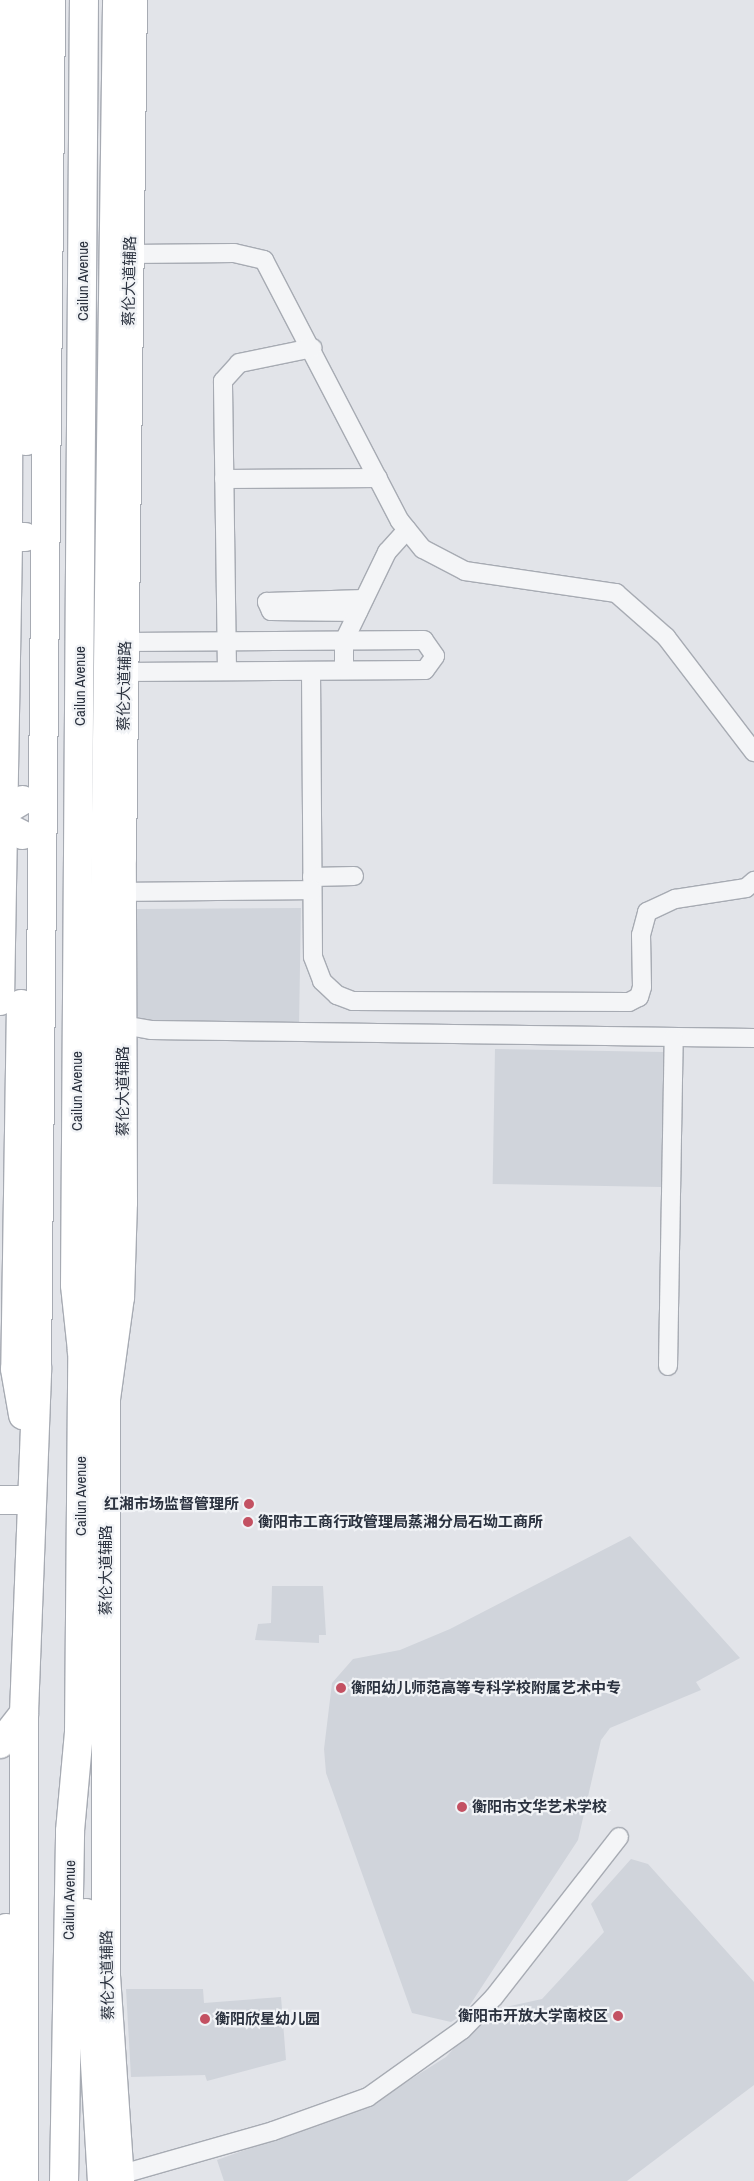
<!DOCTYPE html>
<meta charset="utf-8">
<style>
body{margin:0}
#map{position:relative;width:754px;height:2181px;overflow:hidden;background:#e2e4e9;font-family:"Archivo Narrow","Noto Sans SC",sans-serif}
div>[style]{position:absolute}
.built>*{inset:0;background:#d0d4db;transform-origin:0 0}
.roads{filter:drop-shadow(1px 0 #a7abb3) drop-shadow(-1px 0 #a7abb3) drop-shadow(0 1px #a7abb3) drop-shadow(0 -1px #a7abb3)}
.minor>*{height:18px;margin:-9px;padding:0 9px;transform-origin:9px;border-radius:9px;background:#f4f5f7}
.primary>*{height:28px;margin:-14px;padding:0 14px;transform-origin:14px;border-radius:14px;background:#fff}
.trunk>*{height:28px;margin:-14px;padding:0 14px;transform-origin:14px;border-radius:14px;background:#fff}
.dots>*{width:14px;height:14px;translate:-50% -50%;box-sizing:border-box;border:2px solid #f1f3f6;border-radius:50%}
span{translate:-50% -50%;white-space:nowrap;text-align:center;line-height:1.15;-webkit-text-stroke:4.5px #f1f3f6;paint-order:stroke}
.street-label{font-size:15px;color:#2b323f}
.poi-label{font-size:15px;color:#2b323f;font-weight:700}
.right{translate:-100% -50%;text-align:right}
.left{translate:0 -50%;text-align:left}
</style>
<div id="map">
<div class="built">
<div style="clip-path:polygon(301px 908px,299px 1025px,146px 1023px,135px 1014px,136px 909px)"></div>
<div style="left:495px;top:1049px;width:169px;height:135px;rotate:1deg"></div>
<div style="clip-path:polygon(630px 1536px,740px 1658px,696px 1682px,701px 1690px,610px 1728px,601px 1740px,578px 1840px,464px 2014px,451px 2022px,412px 2013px,326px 1773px,324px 1749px,332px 1683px,353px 1659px,400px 1650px,450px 1629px)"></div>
<div style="clip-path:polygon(272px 1586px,323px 1586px,326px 1635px,319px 1635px,319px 1643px,255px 1640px,258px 1624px,271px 1623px)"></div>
<div style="clip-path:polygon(631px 1859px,648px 1864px,754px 1982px,754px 2085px,627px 2181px,224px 2181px,217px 2160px,370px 2105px,446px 2057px,488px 2011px,542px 1999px,604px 1932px,591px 1904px)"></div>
<div style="clip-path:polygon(126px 1989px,203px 1989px,204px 2003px,281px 1997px,286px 2060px,207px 2081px,205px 2075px,131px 2077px)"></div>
</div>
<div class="roads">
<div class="minor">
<div style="left:130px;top:254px;width:104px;rotate:-0.6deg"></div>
<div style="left:234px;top:253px;width:31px;rotate:13deg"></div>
<div style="left:264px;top:260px;width:294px;rotate:62.5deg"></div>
<div style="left:400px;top:521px;width:36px;rotate:51deg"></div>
<div style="left:423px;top:549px;width:47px;rotate:27.6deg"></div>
<div style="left:465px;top:571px;width:153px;rotate:8.3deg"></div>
<div style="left:616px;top:593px;width:67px;rotate:41.3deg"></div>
<div style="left:666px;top:637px;width:145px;rotate:52.6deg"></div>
<div style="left:224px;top:479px;width:154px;rotate:-0.4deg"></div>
<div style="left:358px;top:612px;width:87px;rotate:-179.3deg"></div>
<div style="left:271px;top:611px;width:10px;rotate:-114deg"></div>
<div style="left:267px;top:602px;width:97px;rotate:-1.8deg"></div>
<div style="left:344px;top:670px;width:29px;rotate:-90deg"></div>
<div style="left:344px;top:641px;width:99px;rotate:-64.2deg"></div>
<div style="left:387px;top:552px;width:30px;rotate:-48deg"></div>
<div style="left:227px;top:671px;width:290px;rotate:-90.8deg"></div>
<div style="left:223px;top:381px;width:24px;rotate:-48deg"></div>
<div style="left:239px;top:363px;width:75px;rotate:-11.6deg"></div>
<div style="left:311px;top:671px;width:286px;rotate:89.6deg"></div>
<div style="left:313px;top:957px;width:26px;rotate:69deg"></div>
<div style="left:322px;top:981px;width:21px;rotate:43deg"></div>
<div style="left:337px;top:995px;width:17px;rotate:21deg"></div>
<div style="left:353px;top:1001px;width:276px;rotate:0.2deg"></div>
<div style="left:629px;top:1002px;width:11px;rotate:-27deg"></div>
<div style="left:639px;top:997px;width:10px;rotate:-73deg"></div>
<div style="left:642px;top:987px;width:52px;rotate:-91.1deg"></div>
<div style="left:641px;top:935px;width:24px;rotate:-75deg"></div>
<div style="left:647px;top:912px;width:31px;rotate:-25deg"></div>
<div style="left:675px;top:899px;width:72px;rotate:-8.8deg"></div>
<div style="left:746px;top:888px;width:11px;rotate:-41deg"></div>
<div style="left:124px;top:672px;width:301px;rotate:-0.4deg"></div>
<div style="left:425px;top:670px;width:17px;rotate:-54deg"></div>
<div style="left:435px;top:656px;width:19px;rotate:-125deg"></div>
<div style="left:424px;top:640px;width:299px;rotate:179.6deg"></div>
<div style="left:312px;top:877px;width:42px;rotate:-1.4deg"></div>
<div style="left:122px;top:892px;width:190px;rotate:-0.6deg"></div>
<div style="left:123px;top:1025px;width:28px;rotate:10deg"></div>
<div style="left:151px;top:1030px;width:603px;rotate:0.76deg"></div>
<div style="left:668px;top:1366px;width:329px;rotate:-89deg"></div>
<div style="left:119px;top:2175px;width:160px;rotate:-15.9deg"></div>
<div style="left:273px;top:2131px;width:101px;rotate:-19.7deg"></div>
<div style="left:368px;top:2097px;width:115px;rotate:-35.5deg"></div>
<div style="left:462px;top:2030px;width:46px;rotate:-45.9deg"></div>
<div style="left:494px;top:1997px;width:203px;rotate:-52deg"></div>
</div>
<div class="primary">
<div style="left:0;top:1001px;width:464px;rotate:-89deg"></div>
<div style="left:8px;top:537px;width:537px;rotate:-89.89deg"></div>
<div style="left:120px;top:2181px;width:206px;rotate:-93.9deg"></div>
<div style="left:106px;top:1975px;width:576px;rotate:-90deg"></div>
<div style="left:106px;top:1399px;width:103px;rotate:-82.2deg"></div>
<div style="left:120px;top:1297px;width:95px;rotate:-88.2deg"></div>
<div style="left:123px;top:1202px;width:344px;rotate:-90.2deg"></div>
<div style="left:122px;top:858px;width:858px;rotate:-89.27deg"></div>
</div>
<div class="trunk">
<div style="left:26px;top:441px;width:441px;rotate:-89.4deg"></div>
<div style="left:8px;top:537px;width:17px"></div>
<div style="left:3px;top:812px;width:23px;rotate:-31deg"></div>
<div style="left:3px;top:825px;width:22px;rotate:27deg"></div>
<div style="left:21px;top:1004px;width:365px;rotate:90.9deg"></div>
<div style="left:15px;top:1369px;width:47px;rotate:80.1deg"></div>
<div style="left:100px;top:1202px;width:23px"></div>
<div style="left:82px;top:1351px;width:29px;rotate:-54deg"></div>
<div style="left:99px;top:1328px;width:1328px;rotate:-89.22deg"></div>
<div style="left:106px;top:1399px;width:71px;rotate:-95.6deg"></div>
<div style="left:99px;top:1328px;width:37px;rotate:-56deg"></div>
<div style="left:0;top:1500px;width:31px"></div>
<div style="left:0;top:1744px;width:39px;rotate:-52deg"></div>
<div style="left:86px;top:1913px;width:268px;rotate:86.6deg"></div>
<div style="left:3px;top:2181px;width:253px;rotate:-89.3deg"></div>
<div style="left:24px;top:2181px;width:468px;rotate:-90deg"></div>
<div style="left:24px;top:1713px;width:344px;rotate:-87.8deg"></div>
<div style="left:37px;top:1369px;width:1369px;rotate:-89.41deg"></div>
<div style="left:64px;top:2181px;width:350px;rotate:-89deg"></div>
<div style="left:70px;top:1831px;width:99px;rotate:-84.8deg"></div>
<div style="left:79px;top:1732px;width:381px;rotate:-89.5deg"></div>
<div style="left:82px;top:1351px;width:66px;rotate:-96.1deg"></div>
<div style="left:75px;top:1285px;width:1285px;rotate:-89.6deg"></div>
</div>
</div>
<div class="dots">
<div style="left:249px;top:1504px;background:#c35162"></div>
<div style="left:248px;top:1522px;background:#c35162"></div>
<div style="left:341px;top:1688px;background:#c35162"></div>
<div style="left:462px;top:1807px;background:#c35162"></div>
<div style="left:618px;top:2016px;background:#c35162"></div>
<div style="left:205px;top:2019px;background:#c35162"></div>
</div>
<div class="street-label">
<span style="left:83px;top:281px;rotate:-90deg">Cailun Avenue</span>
<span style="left:129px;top:281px;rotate:-89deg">蔡伦大道辅路</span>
<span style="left:80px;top:686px;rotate:-90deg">Cailun Avenue</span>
<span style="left:124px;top:686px;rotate:-89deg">蔡伦大道辅路</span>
<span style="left:77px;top:1091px;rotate:-90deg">Cailun Avenue</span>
<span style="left:123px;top:1091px;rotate:-90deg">蔡伦大道辅路</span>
<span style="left:81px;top:1496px;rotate:-90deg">Cailun Avenue</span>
<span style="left:106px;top:1570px;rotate:-90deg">蔡伦大道辅路</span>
<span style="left:69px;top:1900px;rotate:-89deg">Cailun Avenue</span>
<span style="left:107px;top:1975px;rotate:-91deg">蔡伦大道辅路</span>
</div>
<div class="poi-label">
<span class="right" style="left:239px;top:1504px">红湘市场监督管理所</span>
<span class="left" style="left:258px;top:1522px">衡阳市工商行政管理局蒸湘分局石坳工商所</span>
<span class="left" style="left:351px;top:1688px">衡阳幼儿师范高等专科学校附属艺术中专</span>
<span class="left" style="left:472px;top:1807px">衡阳市文华艺术学校</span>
<span class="right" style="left:608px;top:2016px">衡阳市开放大学南校区</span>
<span class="left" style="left:215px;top:2019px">衡阳欣星幼儿园</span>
</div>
</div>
